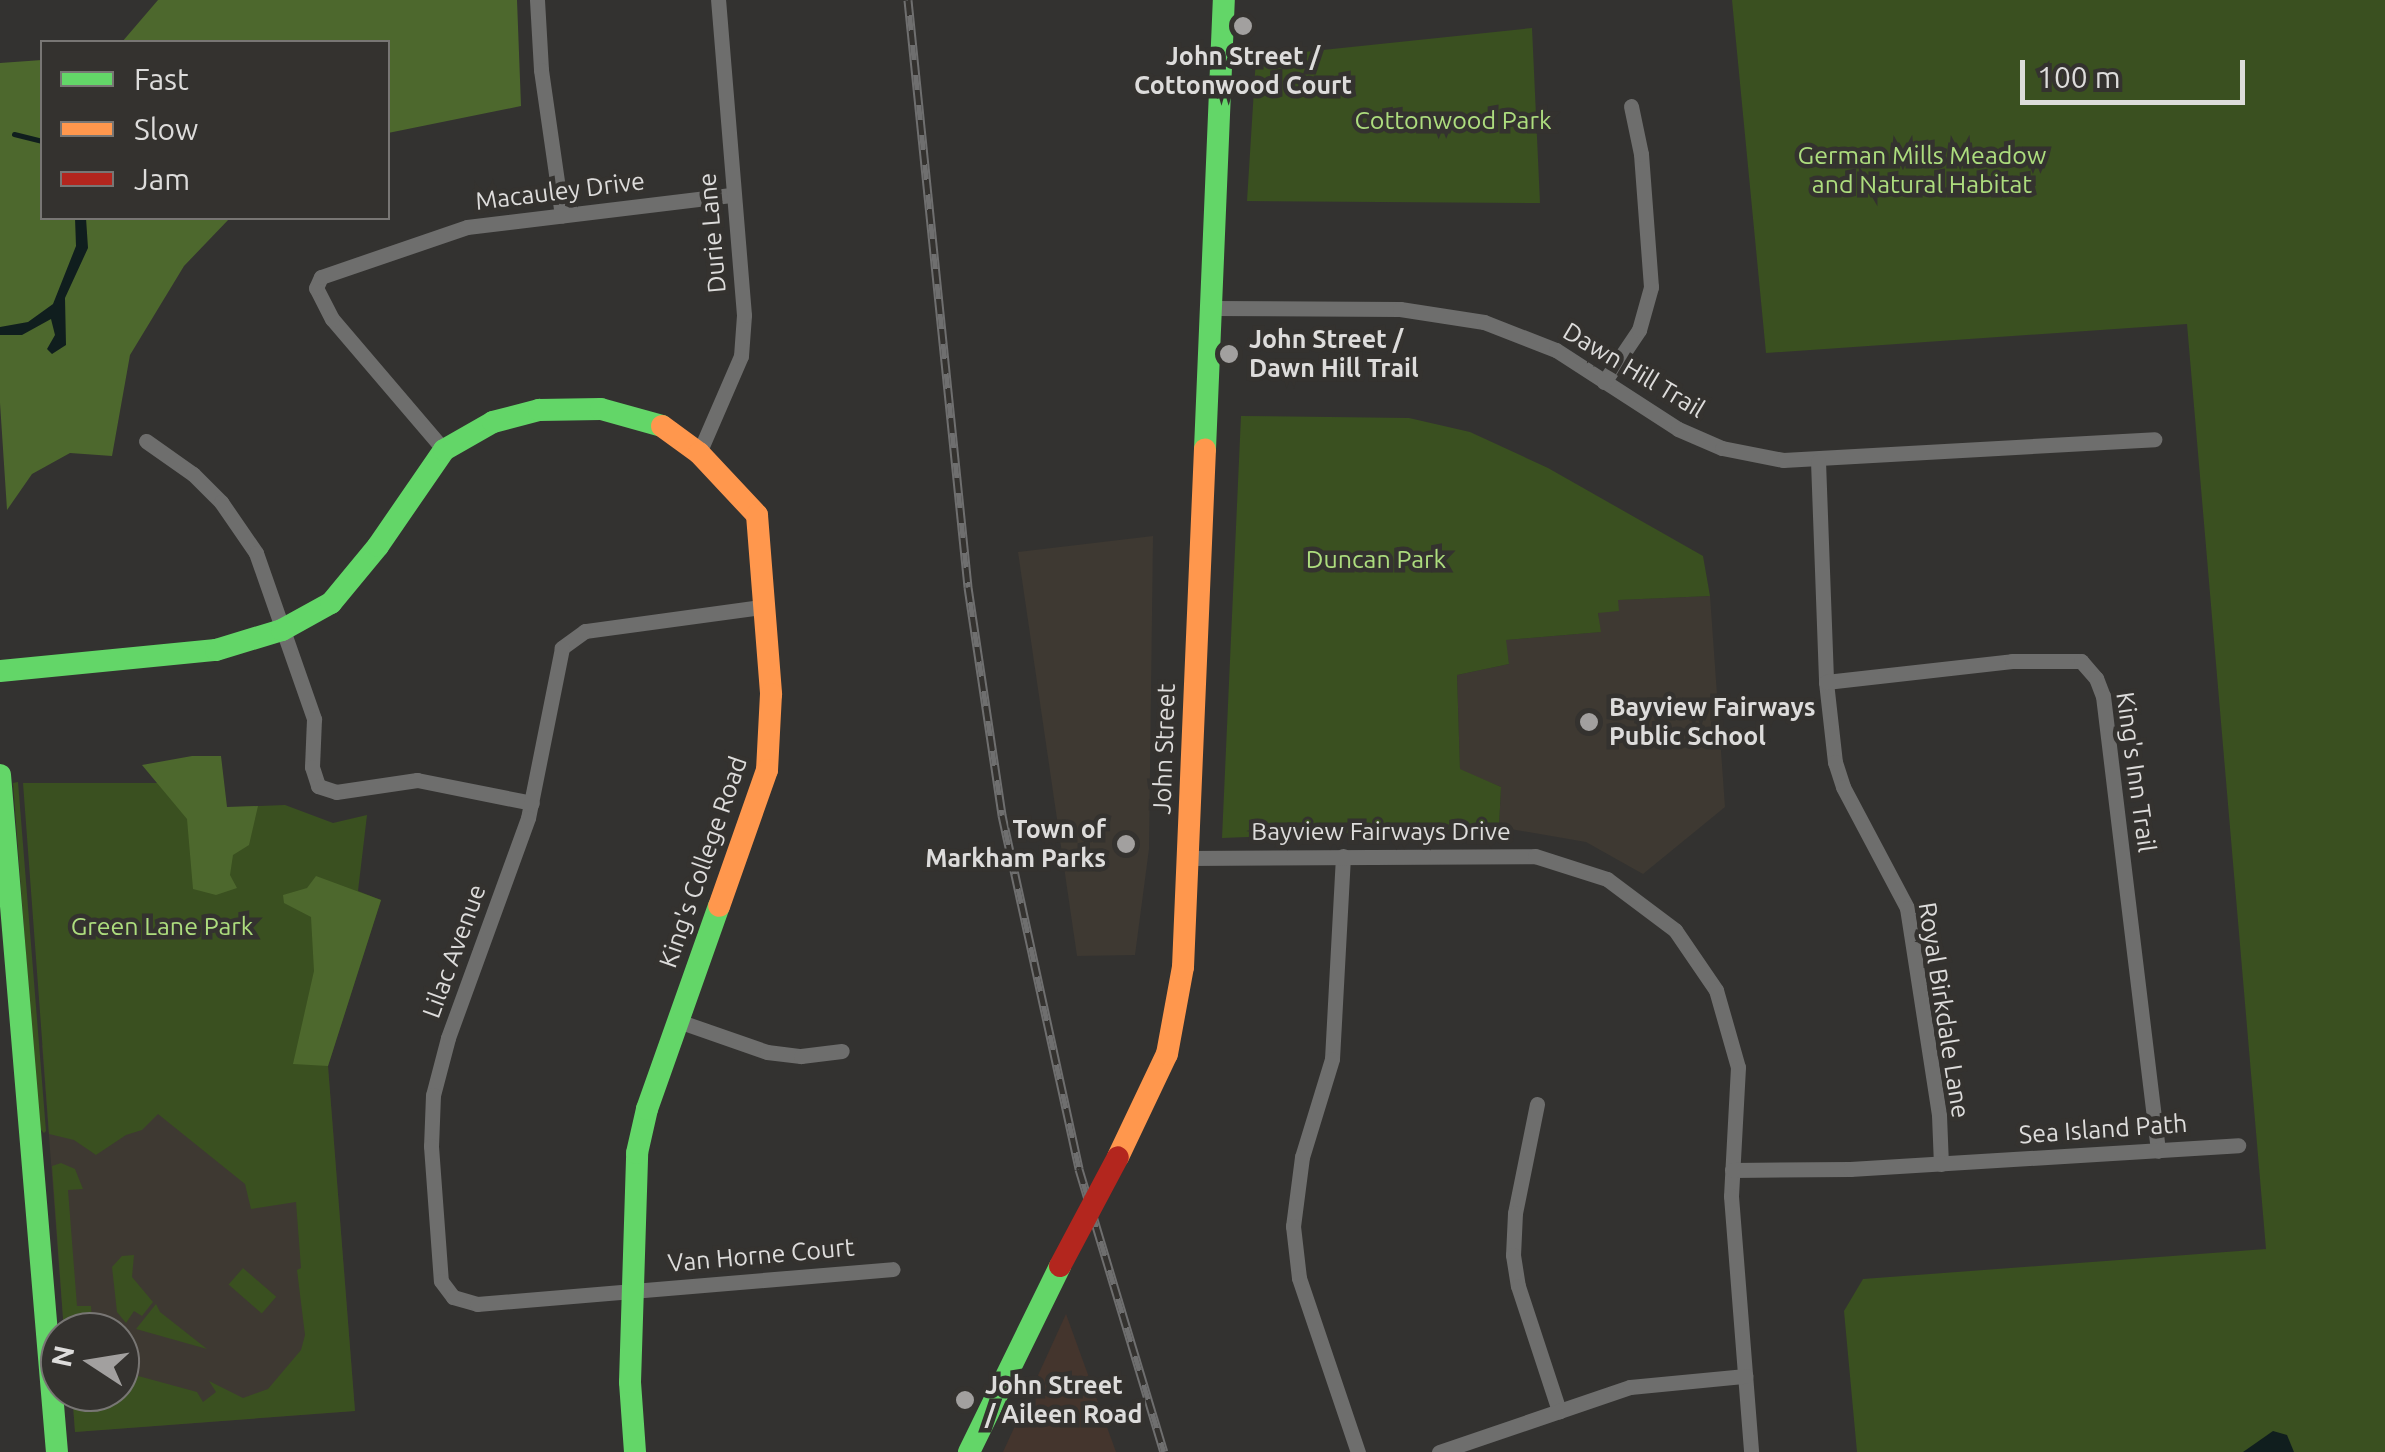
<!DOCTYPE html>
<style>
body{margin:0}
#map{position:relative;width:2385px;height:1452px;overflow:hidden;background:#333230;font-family:Ubuntu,sans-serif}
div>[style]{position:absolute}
.built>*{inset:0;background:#3e3932}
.industrial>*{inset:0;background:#44352d}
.green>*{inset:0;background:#3a5020;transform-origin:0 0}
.forest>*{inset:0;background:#4d682d}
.water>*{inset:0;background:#101e1e}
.stream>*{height:5px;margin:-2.5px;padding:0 2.5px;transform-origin:2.5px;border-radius:2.5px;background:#101e1e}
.street>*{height:15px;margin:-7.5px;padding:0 7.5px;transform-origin:7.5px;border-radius:7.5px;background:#6e6e6d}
.fast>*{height:22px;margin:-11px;padding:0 11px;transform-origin:11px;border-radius:11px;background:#63d668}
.slow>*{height:22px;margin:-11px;padding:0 11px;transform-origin:11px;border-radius:11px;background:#ff974d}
.rail>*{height:9px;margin-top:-4.5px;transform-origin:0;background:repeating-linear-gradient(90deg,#34322f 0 15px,#6f6f6f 0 30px);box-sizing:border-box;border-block:2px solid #6f6f6f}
.jam-bridge>*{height:22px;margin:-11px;padding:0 11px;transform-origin:11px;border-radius:11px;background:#b3261e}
.dots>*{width:28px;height:28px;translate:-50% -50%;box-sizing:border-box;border:5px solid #34322f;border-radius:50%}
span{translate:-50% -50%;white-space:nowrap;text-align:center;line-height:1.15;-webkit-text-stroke:9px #34322f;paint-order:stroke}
.poi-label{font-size:25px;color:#dddcdb;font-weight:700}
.left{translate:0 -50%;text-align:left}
.right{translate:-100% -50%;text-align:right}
.park-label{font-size:25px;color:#addd7e}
.street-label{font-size:25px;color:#dddcdb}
.legend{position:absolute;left:40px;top:40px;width:350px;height:180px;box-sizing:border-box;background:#34322f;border:2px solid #787674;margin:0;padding:12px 18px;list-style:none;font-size:30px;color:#dddcdb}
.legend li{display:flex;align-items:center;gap:20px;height:50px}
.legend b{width:50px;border:2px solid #787674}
.north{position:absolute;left:40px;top:1312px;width:100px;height:100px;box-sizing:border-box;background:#34322f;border:2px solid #787674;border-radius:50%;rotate:282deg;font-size:28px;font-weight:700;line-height:40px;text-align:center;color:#dddcdb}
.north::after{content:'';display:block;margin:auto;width:35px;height:45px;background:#a2a09f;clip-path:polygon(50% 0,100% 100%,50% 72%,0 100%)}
.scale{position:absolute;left:2020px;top:60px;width:225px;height:45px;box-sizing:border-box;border:5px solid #dddcdb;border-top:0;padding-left:12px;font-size:30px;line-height:35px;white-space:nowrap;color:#dddcdb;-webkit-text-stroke:8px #34322f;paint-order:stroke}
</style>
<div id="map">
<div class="built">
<div style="clip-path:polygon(1153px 536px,1149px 849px,1135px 955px,1077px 956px,1018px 552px)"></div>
<div style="clip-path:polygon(1710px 596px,1725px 807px,1643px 874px,1586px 842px,1499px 827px,1501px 787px,1460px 770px,1457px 675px,1509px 664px,1505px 640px,1600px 632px,1598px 613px,1617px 600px)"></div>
<div style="clip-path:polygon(42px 1045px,328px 1066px,355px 1411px,75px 1432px,72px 1392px,120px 1392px,120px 1332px,64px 1332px)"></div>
</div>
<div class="industrial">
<div style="clip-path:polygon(1066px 1314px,1116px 1452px,1003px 1452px)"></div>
</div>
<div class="green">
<div style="clip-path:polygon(1732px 0,2385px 0,2385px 1452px,1857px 1452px,1844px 1311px,1863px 1279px,2266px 1249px,2187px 324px,1766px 353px)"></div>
<div style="clip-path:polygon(1532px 28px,1540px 203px,1247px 201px,1256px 57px)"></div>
<div style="clip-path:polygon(1241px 416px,1409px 418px,1470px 432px,1548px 468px,1703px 556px,1710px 596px,1618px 600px,1619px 611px,1598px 613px,1601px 632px,1506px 640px,1509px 664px,1457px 675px,1460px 769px,1501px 787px,1499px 827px,1222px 838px)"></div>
<div style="clip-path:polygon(18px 782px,46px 1131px,44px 1133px,39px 1128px,13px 783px)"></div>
<div style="clip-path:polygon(23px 783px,184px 783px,209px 808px,285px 805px,333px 823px,367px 815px,358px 891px,381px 900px,328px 1066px,355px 1411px,75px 1432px,72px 1392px,120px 1392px,120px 1371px,197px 1392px,203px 1402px,216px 1392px,209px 1381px,243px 1398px,268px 1389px,301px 1350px,305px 1335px,297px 1270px,301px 1268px,296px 1202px,251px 1209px,245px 1184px,158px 1114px,142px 1130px,126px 1135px,96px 1155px,74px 1140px,49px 1134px)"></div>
<div style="clip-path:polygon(61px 1163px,75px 1169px,83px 1189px,68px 1190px,77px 1306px,91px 1306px,92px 1320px,86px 1332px,64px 1332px,52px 1166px)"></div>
<div style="clip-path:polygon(134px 1255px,132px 1277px,153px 1302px,142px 1316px,134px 1311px,126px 1323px,117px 1312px,112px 1267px,122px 1256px)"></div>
<div style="left:243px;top:1268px;width:44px;height:22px;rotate:41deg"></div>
<div style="clip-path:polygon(156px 1304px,160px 1312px,207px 1349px,136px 1329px)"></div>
</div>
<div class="forest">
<div style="clip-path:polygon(158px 0,517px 0,521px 106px,388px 133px,388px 42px,122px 42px)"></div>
<div style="clip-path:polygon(42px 60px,42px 218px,230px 218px,184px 266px,130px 355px,112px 456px,70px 453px,32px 474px,7px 510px,0 403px,0 63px)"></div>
<div style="clip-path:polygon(192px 756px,221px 756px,227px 807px,258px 806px,249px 845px,233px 855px,230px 875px,237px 888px,216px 895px,193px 889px,187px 819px,142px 765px)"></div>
<div style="clip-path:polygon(316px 876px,381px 900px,328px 1066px,293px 1064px,314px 971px,311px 917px,284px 903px,283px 895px,307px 888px)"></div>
</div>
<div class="water">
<div style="clip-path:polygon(75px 218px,86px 218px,88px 248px,65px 298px,66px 345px,52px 354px,47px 349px,55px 335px,51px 319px,22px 335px,0 335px,0 327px,28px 322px,53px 304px,76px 246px)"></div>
<div style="clip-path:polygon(2273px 1431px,2287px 1435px,2294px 1452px,2243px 1452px)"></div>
</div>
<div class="stream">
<div style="left:181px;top:42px;width:28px"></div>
<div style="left:14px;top:134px;width:29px;rotate:14deg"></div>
</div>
<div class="street">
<div style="left:537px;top:0;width:70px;rotate:86.7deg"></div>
<div style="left:541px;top:70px;width:147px;rotate:81.8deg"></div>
<div style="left:1210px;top:308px;width:190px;rotate:0.3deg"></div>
<div style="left:1400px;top:309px;width:85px;rotate:8.8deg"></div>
<div style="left:1484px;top:322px;width:77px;rotate:21.3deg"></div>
<div style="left:1556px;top:350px;width:145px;rotate:32.9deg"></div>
<div style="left:1678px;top:429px;width:48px;rotate:23.4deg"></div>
<div style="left:1722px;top:448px;width:62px;rotate:11.1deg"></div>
<div style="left:1783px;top:460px;width:372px;rotate:-3.2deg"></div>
<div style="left:1604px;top:382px;width:63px;rotate:-56.1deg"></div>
<div style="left:1639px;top:330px;width:45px;rotate:-74.4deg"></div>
<div style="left:1651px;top:287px;width:133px;rotate:-94.3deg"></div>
<div style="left:1641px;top:154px;width:49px;rotate:-101.8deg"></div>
<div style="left:146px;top:441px;width:57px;rotate:35.1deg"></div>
<div style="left:193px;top:474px;width:40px;rotate:45deg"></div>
<div style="left:221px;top:502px;width:62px;rotate:55.5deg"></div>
<div style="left:256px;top:553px;width:176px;rotate:70.7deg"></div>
<div style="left:314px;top:719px;width:48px;rotate:92.4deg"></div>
<div style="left:312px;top:767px;width:20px;rotate:72deg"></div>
<div style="left:318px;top:786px;width:19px;rotate:18deg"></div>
<div style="left:336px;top:792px;width:82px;rotate:-8.4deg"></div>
<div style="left:417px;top:780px;width:117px;rotate:11.3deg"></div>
<div style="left:444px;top:450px;width:172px;rotate:-130.5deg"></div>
<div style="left:332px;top:319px;width:35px;rotate:-117deg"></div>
<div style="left:316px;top:288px;width:12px;rotate:-66deg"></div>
<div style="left:321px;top:277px;width:154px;rotate:-18.9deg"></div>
<div style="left:467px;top:227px;width:268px;rotate:-6.9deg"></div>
<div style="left:699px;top:453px;width:106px;rotate:-66.6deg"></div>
<div style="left:741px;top:356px;width:41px;rotate:-85.8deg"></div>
<div style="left:744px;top:315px;width:316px;rotate:-94.7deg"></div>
<div style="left:1818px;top:461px;width:221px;rotate:87.9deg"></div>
<div style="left:1826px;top:682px;width:81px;rotate:83.6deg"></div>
<div style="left:1835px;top:762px;width:26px;rotate:72deg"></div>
<div style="left:1843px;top:787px;width:137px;rotate:62.1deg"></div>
<div style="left:1907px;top:908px;width:209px;rotate:81.2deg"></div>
<div style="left:1939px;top:1115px;width:49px;rotate:87.7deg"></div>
<div style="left:761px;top:607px;width:178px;rotate:172.2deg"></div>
<div style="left:585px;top:631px;width:29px;rotate:144deg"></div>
<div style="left:562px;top:648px;width:173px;rotate:101.3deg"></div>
<div style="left:528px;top:818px;width:234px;rotate:110deg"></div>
<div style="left:448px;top:1038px;width:59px;rotate:104.7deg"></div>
<div style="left:433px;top:1095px;width:51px;rotate:92.2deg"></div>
<div style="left:431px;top:1146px;width:135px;rotate:85.8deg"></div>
<div style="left:441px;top:1281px;width:20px;rotate:53deg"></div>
<div style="left:453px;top:1297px;width:25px;rotate:16deg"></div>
<div style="left:477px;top:1304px;width:417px;rotate:-4.8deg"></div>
<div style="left:1826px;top:682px;width:187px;rotate:-6.4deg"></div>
<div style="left:2012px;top:661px;width:69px"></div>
<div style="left:2081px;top:661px;width:23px;rotate:49deg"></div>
<div style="left:2096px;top:678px;width:19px;rotate:69deg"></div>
<div style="left:2103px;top:696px;width:458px;rotate:83.1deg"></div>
<div style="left:1343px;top:856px;width:203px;rotate:93.1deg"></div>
<div style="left:1332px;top:1059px;width:102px;rotate:107deg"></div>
<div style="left:1302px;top:1157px;width:70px;rotate:97.4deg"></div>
<div style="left:1293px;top:1226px;width:52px;rotate:83.4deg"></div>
<div style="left:1299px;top:1278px;width:184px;rotate:71.3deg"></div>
<div style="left:1187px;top:858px;width:348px;rotate:-0.3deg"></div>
<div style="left:1535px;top:856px;width:76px;rotate:17.7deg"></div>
<div style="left:1607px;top:879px;width:85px;rotate:36.9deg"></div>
<div style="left:1675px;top:930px;width:73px;rotate:55.7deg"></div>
<div style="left:1716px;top:990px;width:80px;rotate:74.1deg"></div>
<div style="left:1738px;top:1067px;width:129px;rotate:93.1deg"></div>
<div style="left:1731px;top:1196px;width:257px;rotate:85.5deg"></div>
<div style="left:678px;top:1021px;width:94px;rotate:19.2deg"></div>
<div style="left:767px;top:1052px;width:34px;rotate:7deg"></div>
<div style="left:801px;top:1056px;width:41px;rotate:-7deg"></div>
<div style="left:1537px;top:1104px;width:111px;rotate:101.4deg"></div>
<div style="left:1515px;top:1213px;width:42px;rotate:92.7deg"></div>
<div style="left:1513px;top:1255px;width:31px;rotate:81deg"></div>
<div style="left:1518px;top:1286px;width:132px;rotate:71.8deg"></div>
<div style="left:1732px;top:1170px;width:118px;rotate:-0.5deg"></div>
<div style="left:1850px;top:1169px;width:389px;rotate:-3.5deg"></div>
<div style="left:1439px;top:1452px;width:202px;rotate:-18.8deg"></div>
<div style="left:1630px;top:1387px;width:116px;rotate:-5.5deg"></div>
</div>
<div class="fast">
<div style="left:1205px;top:449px;width:449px;rotate:-87.6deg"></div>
<div style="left:0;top:671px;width:217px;rotate:-5.6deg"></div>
<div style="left:216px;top:650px;width:69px;rotate:-16.9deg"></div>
<div style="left:282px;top:630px;width:56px;rotate:-28.9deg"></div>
<div style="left:331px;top:603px;width:74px;rotate:-50.5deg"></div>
<div style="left:378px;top:546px;width:116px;rotate:-55.5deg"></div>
<div style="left:444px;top:450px;width:56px;rotate:-29.7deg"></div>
<div style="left:493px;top:422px;width:48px;rotate:-14.6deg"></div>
<div style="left:539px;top:410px;width:62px;rotate:-0.9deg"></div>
<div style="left:601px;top:409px;width:63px;rotate:15.6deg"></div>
<div style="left:0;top:775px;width:679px;rotate:85.19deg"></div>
<div style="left:635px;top:1452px;width:70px;rotate:-94.1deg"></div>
<div style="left:630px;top:1382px;width:229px;rotate:-88.2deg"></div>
<div style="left:637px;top:1153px;width:45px;rotate:-77.2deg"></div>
<div style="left:647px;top:1109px;width:215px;rotate:-70.5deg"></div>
<div style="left:969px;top:1452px;width:207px;rotate:-63.9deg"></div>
</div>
<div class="slow">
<div style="left:662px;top:426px;width:46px;rotate:36.1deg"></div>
<div style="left:699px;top:453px;width:85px;rotate:46.9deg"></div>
<div style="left:757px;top:515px;width:180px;rotate:85.5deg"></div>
<div style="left:771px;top:694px;width:76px;rotate:93deg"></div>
<div style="left:767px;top:770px;width:144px;rotate:109.4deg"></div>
<div style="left:1118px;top:1157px;width:114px;rotate:-64.6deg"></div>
<div style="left:1167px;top:1054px;width:88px;rotate:-79.6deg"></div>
<div style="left:1183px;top:967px;width:518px;rotate:-87.57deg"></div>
</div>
<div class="rail">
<div style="left:908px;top:0;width:590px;rotate:84.16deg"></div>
<div style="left:968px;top:587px;width:231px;rotate:81.5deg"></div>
<div style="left:1002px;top:815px;width:362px;rotate:77.7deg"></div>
<div style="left:1079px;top:1169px;width:295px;rotate:73.3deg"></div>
</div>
<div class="jam-bridge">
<div style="left:1060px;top:1266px;width:123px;rotate:-62deg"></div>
</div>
<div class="dots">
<div style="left:1243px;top:26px;background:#a2a09f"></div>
<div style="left:1229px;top:354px;background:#a2a09f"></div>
<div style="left:1589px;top:722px;background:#a2a09f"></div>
<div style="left:1126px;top:844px;background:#a2a09f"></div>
<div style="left:965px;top:1400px;background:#a2a09f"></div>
</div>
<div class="poi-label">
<span style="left:1243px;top:71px">John Street /<br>Cottonwood Court</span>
<span class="left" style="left:1249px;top:354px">John Street /<br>Dawn Hill Trail</span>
<span class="left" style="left:1609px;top:722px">Bayview Fairways<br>Public School</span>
<span class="right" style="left:1106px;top:844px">Town of<br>Markham Parks</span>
<span class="left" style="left:985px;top:1400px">John Street<br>/ Aileen Road</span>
</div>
<div class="park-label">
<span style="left:1453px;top:120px">Cottonwood Park</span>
<span style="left:1922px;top:170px">German Mills Meadow<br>and Natural Habitat</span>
<span style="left:1376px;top:559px">Duncan Park</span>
<span style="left:162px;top:926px">Green Lane Park</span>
</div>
<div class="street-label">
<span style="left:560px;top:191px;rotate:-7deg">Macauley Drive</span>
<span style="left:712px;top:233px;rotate:-95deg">Durie Lane</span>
<span style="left:1634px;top:370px;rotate:31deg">Dawn Hill Trail</span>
<span style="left:1164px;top:749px;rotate:-88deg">John Street</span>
<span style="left:2136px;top:772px;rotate:82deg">King's Inn Trail</span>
<span style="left:1381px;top:831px">Bayview Fairways Drive</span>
<span style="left:703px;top:862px;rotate:-71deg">King's College Road</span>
<span style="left:454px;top:951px;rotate:-70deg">Lilac Avenue</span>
<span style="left:1944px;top:1010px;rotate:81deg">Royal Birkdale Lane</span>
<span style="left:2103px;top:1129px;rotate:-4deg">Sea Island Path</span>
<span style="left:761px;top:1255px;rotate:-5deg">Van Horne Court</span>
</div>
<ul class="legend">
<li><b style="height:12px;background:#63d668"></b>Fast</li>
<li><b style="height:12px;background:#ff974d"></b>Slow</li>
<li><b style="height:12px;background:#b3261e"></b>Jam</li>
</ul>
<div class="north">N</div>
<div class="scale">100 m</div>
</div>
